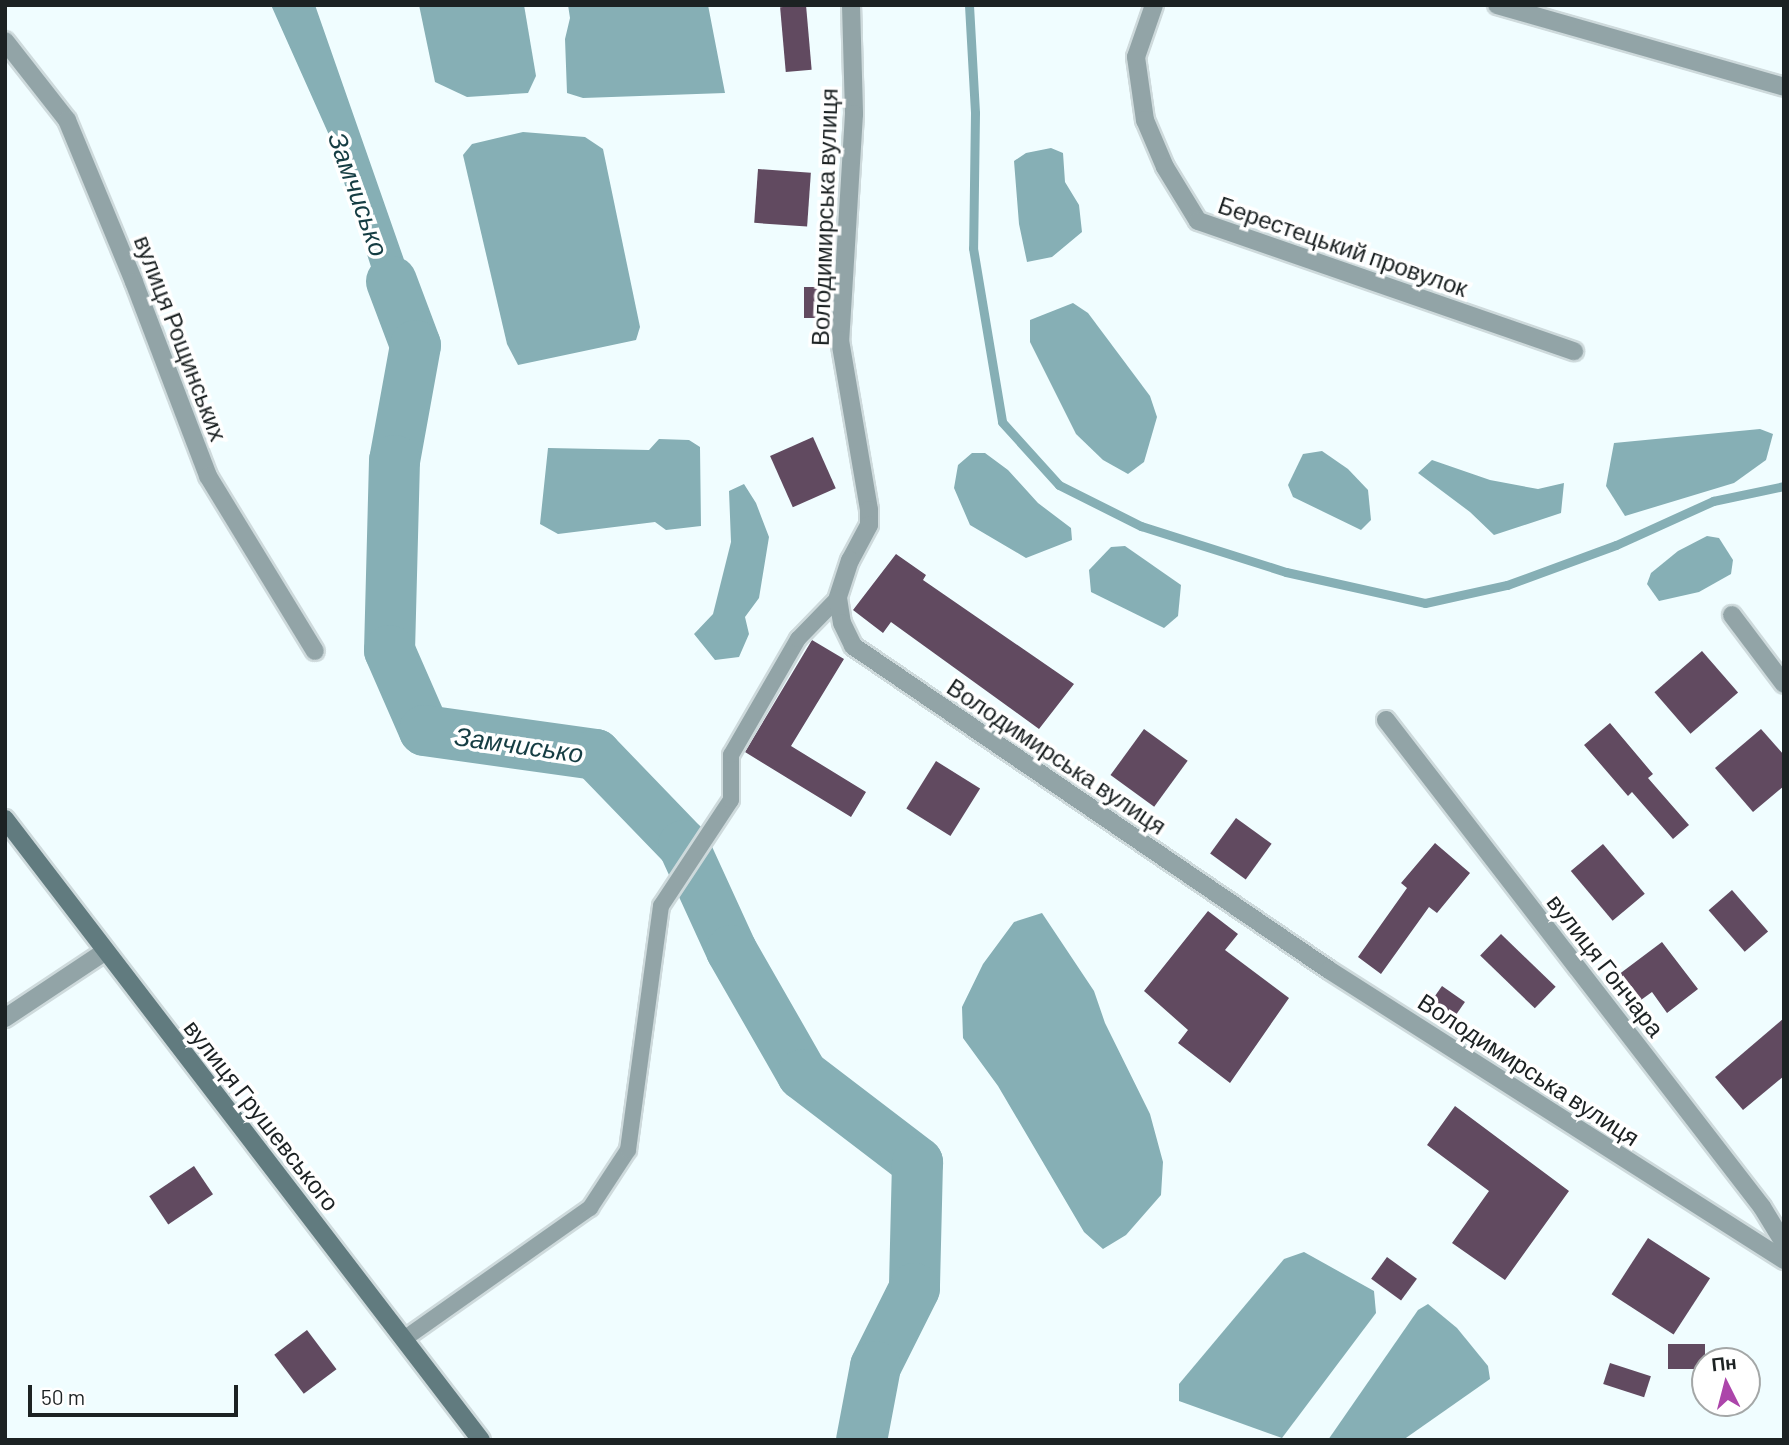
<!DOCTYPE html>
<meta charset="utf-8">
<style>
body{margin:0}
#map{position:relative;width:1789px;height:1445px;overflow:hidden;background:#f0fdff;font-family:Barlow,sans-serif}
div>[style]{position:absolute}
.water>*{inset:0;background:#86afb5}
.stream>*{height:9px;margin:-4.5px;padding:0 4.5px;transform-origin:4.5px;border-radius:4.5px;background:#86afb5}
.river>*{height:51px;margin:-25.5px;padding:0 25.5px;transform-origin:25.5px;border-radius:25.5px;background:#86afb5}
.building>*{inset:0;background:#614a60;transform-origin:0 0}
.roads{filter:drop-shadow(2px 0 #cedadc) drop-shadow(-2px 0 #cedadc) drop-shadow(0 2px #cedadc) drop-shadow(0 -2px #cedadc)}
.lane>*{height:16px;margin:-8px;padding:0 8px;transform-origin:8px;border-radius:8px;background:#92a4a7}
.street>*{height:18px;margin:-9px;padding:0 9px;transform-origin:9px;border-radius:9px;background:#92a4a7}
.secondary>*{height:18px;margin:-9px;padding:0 9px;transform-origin:9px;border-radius:9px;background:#617b7f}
span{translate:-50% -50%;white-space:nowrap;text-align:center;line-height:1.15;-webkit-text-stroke:7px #fff;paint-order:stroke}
.street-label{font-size:24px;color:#1c2223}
.water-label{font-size:26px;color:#153d43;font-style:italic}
.frame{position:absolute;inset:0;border:7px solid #1c2223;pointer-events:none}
.north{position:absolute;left:1691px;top:1347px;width:70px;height:70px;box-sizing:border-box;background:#fff;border:2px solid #a4a7a7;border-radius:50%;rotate:354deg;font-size:19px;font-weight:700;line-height:28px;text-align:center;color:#1c2223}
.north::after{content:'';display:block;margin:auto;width:24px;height:32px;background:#ac45aa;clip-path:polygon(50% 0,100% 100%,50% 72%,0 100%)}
.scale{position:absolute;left:28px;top:1385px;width:210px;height:32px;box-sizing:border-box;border:4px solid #1c2223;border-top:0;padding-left:9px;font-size:21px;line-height:24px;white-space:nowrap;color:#1c2223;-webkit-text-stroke:5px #fff;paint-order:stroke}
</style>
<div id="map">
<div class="water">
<div style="clip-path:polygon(271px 5px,315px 5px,423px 314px,415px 345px,394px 339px,329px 135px)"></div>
<div style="clip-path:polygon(419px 5px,524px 5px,536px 76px,528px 93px,467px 97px,435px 82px)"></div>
<div style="clip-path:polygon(568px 5px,708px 5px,725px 93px,583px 98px,567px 93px,565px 39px,570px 18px)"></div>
<div style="clip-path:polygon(523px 132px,585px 137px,603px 149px,640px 327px,636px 340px,518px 365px,507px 344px,463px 155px,472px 144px)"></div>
<div style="clip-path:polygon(1051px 148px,1063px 153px,1065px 182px,1079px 205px,1082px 232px,1052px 257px,1027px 262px,1019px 224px,1014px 161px,1026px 153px)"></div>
<div style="clip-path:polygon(1073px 303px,1088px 313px,1150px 396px,1157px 417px,1144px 462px,1128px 474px,1103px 460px,1076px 434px,1030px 342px,1030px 320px)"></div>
<div style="clip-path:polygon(1760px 429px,1773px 434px,1766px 460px,1734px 483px,1625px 516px,1606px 486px,1614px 443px)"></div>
<div style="clip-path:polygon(659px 439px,689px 440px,700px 447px,701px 526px,666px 530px,655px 522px,558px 534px,540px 524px,548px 448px,649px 450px)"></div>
<div style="clip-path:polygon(1322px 451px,1348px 469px,1368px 490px,1371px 520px,1361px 530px,1293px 497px,1288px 485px,1303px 454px)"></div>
<div style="clip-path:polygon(972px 453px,985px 453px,1008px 470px,1038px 503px,1071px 528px,1072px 540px,1026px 558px,970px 525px,954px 488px,958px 465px)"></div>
<div style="clip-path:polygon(1432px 460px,1490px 480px,1538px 489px,1564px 483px,1561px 513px,1494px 535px,1470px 512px,1418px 473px)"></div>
<div style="clip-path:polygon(744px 484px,756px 503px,769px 537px,759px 598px,745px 617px,749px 634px,739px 657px,715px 660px,694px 634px,713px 614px,731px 542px,729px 491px)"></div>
<div style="clip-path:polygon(1707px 536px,1719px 538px,1733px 560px,1731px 574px,1699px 592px,1659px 601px,1647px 584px,1651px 573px,1678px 551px)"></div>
<div style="clip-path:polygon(1125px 546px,1181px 585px,1178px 616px,1164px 628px,1091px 592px,1089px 570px,1111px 547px)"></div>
<div style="clip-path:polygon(1042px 913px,1094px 991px,1105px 1023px,1150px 1114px,1163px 1162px,1161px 1195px,1126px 1235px,1103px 1249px,1084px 1232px,998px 1086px,963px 1038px,962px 1007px,983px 964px,1014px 922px)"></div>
<div style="clip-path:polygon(1304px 1252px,1374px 1291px,1376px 1313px,1282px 1438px,1179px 1401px,1179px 1384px,1284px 1259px)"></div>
<div style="clip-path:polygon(1428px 1304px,1457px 1328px,1488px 1366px,1490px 1379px,1403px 1440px,1328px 1440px,1418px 1310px)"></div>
</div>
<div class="stream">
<div style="left:969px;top:5px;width:108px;rotate:86.8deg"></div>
<div style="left:975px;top:113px;width:135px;rotate:90.8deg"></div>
<div style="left:973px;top:248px;width:176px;rotate:80.5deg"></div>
<div style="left:1002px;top:422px;width:85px;rotate:47.9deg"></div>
<div style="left:1059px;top:485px;width:92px;rotate:26.6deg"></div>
<div style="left:1141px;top:526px;width:152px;rotate:17.6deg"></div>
<div style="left:1286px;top:572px;width:142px;rotate:12.6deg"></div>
<div style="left:1425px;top:603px;width:84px;rotate:-12.4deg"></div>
<div style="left:1507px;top:585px;width:116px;rotate:-20.2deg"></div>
<div style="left:1616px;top:545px;width:107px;rotate:-24.4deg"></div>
<div style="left:1713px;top:501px;width:73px;rotate:-11.9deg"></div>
</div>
<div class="river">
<div style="left:391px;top:281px;width:68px;rotate:69.4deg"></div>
<div style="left:415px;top:345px;width:117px;rotate:100.3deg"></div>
<div style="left:394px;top:460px;width:190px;rotate:91.5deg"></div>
<div style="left:389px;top:650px;width:87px;rotate:66.4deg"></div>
<div style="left:424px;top:730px;width:173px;rotate:8deg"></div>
<div style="left:595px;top:754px;width:127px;rotate:46deg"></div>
<div style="left:683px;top:845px;width:115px;rotate:65.4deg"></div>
<div style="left:731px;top:950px;width:143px;rotate:60.2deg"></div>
<div style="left:802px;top:1074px;width:145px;rotate:37.4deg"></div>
<div style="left:917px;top:1162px;width:126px;rotate:91.4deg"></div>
<div style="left:914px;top:1288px;width:87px;rotate:116.6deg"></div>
<div style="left:875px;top:1366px;width:75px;rotate:100.7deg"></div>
</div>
<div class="building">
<div style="left:806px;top:5px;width:65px;height:26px;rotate:85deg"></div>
<div style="left:758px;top:169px;width:53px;height:54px;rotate:4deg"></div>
<div style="left:804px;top:287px;width:26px;height:31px"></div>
<div style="left:813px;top:437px;width:56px;height:47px;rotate:66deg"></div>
<div style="clip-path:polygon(896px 554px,926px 575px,923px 580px,1074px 684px,1039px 729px,891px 622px,883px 633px,853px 610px)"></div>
<div style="clip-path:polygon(812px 640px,844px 659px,791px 746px,866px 792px,851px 817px,745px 752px)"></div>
<div style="left:1702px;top:651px;width:55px;height:63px;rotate:49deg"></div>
<div style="clip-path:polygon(1610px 723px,1653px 774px,1648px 778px,1689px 825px,1673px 839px,1632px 792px,1628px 796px,1584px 745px)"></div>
<div style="left:1144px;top:729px;width:54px;height:57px;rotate:36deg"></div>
<div style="clip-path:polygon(1761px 729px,1784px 755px,1784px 786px,1753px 812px,1715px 768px)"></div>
<div style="left:936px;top:761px;width:52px;height:56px;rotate:32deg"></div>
<div style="left:1236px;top:818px;width:44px;height:44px;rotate:36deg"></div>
<div style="clip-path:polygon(1435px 843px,1470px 873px,1437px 913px,1429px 907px,1381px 974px,1358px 957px,1407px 888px,1401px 883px)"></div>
<div style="left:1603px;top:844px;width:65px;height:42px;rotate:50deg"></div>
<div style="left:1732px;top:890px;width:55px;height:31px;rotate:49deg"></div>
<div style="clip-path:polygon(1208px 911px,1238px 934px,1225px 950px,1289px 998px,1230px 1083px,1178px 1043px,1188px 1030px,1144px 991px)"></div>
<div style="left:1501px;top:934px;width:76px;height:30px;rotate:44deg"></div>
<div style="clip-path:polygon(1662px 942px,1698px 989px,1667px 1013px,1652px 992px,1634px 1005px,1614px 978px)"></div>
<div style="left:1442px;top:986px;width:28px;height:27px;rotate:35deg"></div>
<div style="clip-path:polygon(1784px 1018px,1784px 1076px,1743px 1110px,1715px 1077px)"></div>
<div style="clip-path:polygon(1455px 1106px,1569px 1191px,1505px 1280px,1452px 1243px,1489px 1191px,1427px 1145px)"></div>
<div style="left:194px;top:1166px;width:34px;height:54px;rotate:56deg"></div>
<div style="left:1648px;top:1238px;width:74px;height:67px;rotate:33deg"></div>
<div style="left:1387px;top:1257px;width:37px;height:27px;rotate:36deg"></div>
<div style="left:307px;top:1330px;width:49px;height:41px;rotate:53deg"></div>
<div style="left:1668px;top:1344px;width:37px;height:25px"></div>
<div style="left:1610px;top:1363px;width:43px;height:22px;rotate:18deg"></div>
</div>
<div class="roads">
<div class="lane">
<div style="left:404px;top:1339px;width:228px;rotate:-35.2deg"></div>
<div style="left:590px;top:1208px;width:69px;rotate:-56.8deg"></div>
<div style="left:628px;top:1150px;width:246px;rotate:-82.3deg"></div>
<div style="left:661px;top:906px;width:127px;rotate:-56.6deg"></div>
<div style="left:731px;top:800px;width:45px;rotate:-90deg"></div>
<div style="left:731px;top:755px;width:134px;rotate:-60deg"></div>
<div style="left:798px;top:639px;width:57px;rotate:-45.7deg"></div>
</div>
<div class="street">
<div style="left:851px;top:5px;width:109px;rotate:88.4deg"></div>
<div style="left:854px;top:114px;width:226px;rotate:93.5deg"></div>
<div style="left:840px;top:340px;width:172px;rotate:80.3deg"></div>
<div style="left:869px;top:510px;width:15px;rotate:90deg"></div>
<div style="left:869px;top:525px;width:40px;rotate:118deg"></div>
<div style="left:850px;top:560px;width:40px;rotate:108deg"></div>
<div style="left:838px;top:598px;width:25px;rotate:81deg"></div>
<div style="left:842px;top:623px;width:25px;rotate:64deg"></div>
<div style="left:853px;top:646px;width:576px;rotate:34.24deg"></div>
<div style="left:1329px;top:970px;width:540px;rotate:32.51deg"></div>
<div style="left:1154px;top:5px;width:55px;rotate:109.1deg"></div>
<div style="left:1136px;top:57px;width:64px;rotate:81.9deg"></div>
<div style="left:1145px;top:120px;width:51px;rotate:66.9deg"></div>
<div style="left:1165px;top:167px;width:63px;rotate:58.6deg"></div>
<div style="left:1198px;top:221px;width:398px;rotate:19.1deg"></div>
<div style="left:1497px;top:5px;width:298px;rotate:15.9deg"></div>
<div style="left:5px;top:41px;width:100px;rotate:51.9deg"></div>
<div style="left:67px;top:120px;width:175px;rotate:67.5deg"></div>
<div style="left:134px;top:282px;width:208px;rotate:69.1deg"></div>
<div style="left:208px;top:476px;width:205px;rotate:58.6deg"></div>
<div style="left:1732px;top:615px;width:86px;rotate:53deg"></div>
<div style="left:1386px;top:720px;width:615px;rotate:52.33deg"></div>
<div style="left:1762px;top:1207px;width:42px;rotate:58.6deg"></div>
<div style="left:5px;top:1018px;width:121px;rotate:-33.6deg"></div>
</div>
<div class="secondary">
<div style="left:5px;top:819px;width:782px;rotate:52.53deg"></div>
</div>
</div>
<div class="street-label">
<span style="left:824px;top:217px;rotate:-88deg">Володимирська вулиця</span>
<span style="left:1343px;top:246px;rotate:19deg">Берестецький провулок</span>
<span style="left:181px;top:338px;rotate:69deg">вулиця Рощинських</span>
<span style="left:1057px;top:756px;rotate:34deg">Володимирська вулиця</span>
<span style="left:1606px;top:965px;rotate:52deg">вулиця Гончара</span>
<span style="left:1529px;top:1069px;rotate:33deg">Володимирська вулиця</span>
<span style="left:262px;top:1115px;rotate:52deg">вулиця Грушевського</span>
</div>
<div class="water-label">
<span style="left:359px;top:194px;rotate:70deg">Замчисько</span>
<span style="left:519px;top:744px;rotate:8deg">Замчисько</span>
</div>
<div class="frame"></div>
<div class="north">Пн</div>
<div class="scale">50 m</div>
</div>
